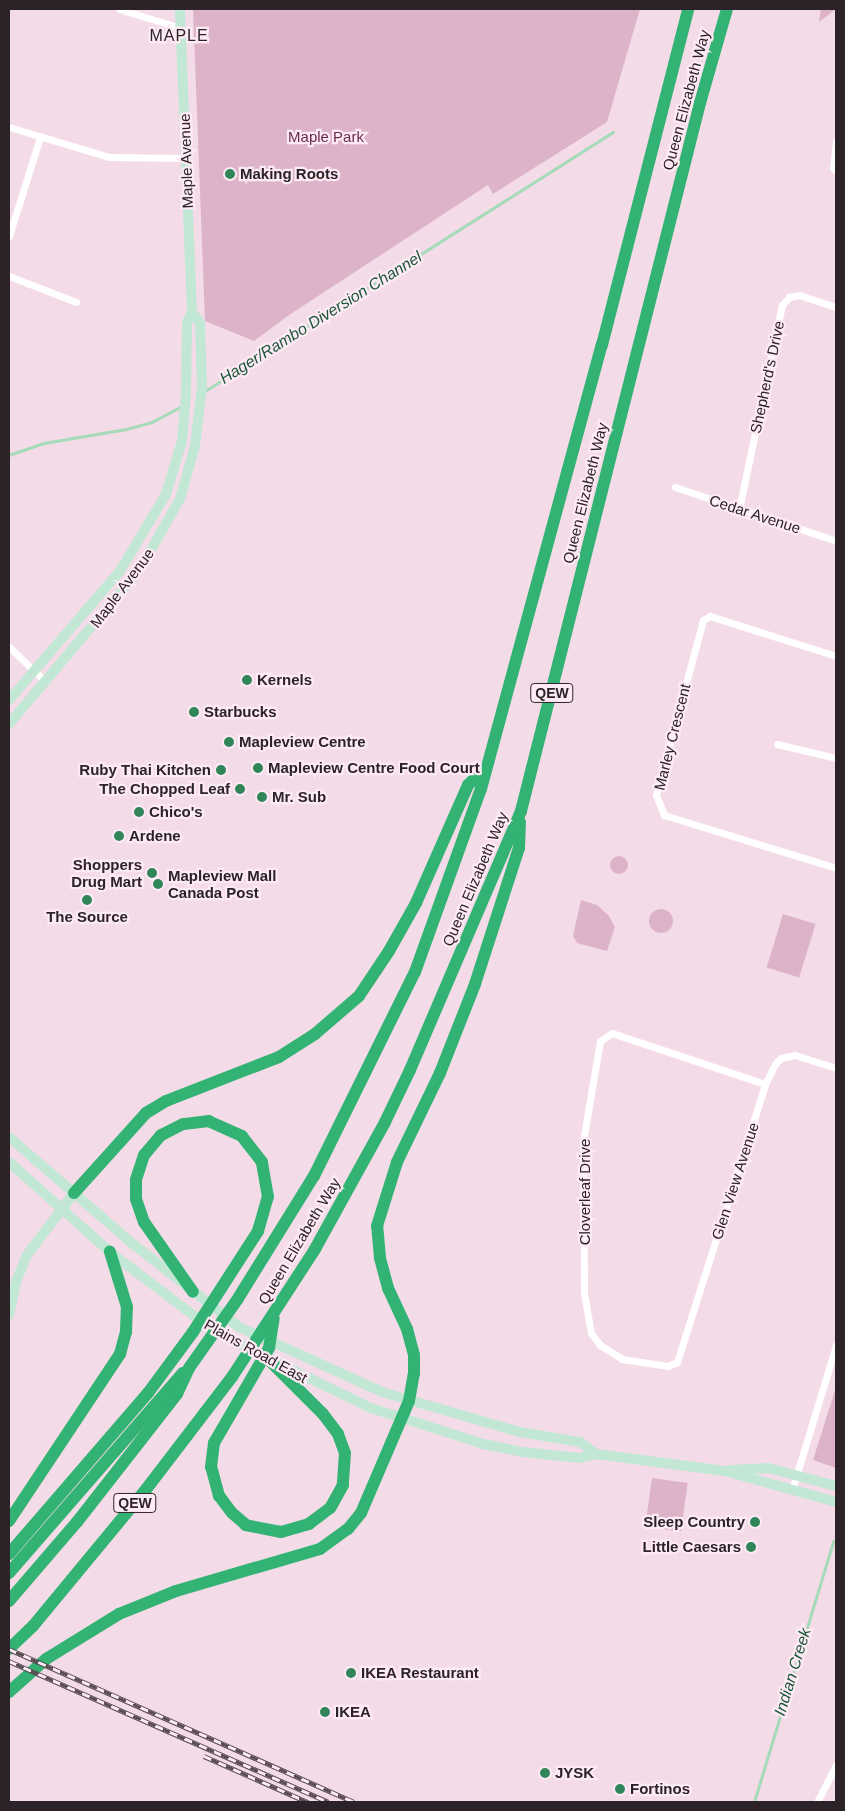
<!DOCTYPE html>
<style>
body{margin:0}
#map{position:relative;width:845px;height:1811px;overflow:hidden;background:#f4dbe8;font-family:Arial,sans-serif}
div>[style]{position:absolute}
.green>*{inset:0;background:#ddb3c9;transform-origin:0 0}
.round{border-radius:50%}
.stream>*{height:2.5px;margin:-1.25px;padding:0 1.25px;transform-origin:1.25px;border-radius:1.25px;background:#a5dbb9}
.street>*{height:7px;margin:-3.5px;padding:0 3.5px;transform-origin:3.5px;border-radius:3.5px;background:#fff}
.secondary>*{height:10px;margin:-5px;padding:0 5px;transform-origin:5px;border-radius:5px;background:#c2e8d5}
.highway>*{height:12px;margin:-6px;padding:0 6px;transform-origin:6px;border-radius:6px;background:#33b373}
.rail>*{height:4.5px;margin-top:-2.25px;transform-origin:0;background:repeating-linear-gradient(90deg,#feeaf4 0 8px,#5a4d54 0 16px);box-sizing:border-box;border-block:1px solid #5a4d54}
.dots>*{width:14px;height:14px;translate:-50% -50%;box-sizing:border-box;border:2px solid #feeaf4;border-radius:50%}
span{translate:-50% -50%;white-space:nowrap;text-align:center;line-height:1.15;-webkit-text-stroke:4.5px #feeaf4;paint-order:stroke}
.shield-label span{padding:1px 4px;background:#feeaf4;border:1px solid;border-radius:4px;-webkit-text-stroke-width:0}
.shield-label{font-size:14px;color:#2c2328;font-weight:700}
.street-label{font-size:15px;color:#2c2328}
.park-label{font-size:15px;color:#6a2b51}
.poi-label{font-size:15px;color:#2c2328;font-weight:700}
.left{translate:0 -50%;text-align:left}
.right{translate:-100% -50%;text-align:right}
.neighbourhood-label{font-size:16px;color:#2c2328;letter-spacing:1px}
.water-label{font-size:16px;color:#195737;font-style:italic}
.frame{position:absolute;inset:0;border:10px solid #2c2328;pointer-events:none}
</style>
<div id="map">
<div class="green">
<div style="clip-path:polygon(193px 9px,640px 9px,607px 122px,493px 194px,488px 185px,289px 315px,254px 341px,205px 321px)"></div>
<div style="clip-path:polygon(821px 9px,836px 9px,819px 22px)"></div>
<div class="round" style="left:610px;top:856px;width:18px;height:18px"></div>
<div style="clip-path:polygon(581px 900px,597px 905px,609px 916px,615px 927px,607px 951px,577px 943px,573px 936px)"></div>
<div class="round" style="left:649px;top:909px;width:24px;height:24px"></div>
<div style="left:783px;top:914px;width:34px;height:56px;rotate:17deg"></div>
<div style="clip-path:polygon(836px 1387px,836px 1468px,813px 1460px)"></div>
<div style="left:652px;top:1478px;width:36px;height:49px;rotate:8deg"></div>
</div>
<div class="stream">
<div style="left:205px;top:391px;width:483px;rotate:-32.4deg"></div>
<div style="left:9px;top:455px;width:37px;rotate:-19deg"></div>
<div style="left:44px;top:443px;width:83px;rotate:-9.7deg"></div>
<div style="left:126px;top:429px;width:27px;rotate:-15deg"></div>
<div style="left:152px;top:422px;width:34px;rotate:-28deg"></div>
<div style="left:754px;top:1802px;width:272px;rotate:-73.1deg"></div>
</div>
<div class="street">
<div style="left:119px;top:9px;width:65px;rotate:17deg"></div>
<div style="left:9px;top:127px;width:104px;rotate:16.7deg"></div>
<div style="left:109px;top:157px;width:77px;rotate:0.7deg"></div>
<div style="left:836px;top:141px;width:27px;rotate:96deg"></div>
<div style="left:833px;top:168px;width:4px;rotate:45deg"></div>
<div style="left:9px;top:236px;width:104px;rotate:-72.6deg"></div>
<div style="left:9px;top:276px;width:72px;rotate:21.2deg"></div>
<div style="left:675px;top:487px;width:170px;rotate:18.5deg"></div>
<div style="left:739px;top:509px;width:208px;rotate:-78.1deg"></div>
<div style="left:782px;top:305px;width:11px;rotate:-49deg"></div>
<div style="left:789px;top:297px;width:10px;rotate:-11deg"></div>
<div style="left:799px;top:295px;width:39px;rotate:18deg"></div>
<div style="left:9px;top:647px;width:51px;rotate:43.4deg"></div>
<div style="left:836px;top:656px;width:132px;rotate:-162.4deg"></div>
<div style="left:710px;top:616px;width:8px;rotate:150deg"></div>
<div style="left:703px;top:620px;width:181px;rotate:105deg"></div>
<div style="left:656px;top:795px;width:22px;rotate:68deg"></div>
<div style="left:664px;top:815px;width:180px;rotate:17.1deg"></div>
<div style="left:777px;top:744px;width:61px;rotate:13.3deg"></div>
<div style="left:765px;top:1084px;width:161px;rotate:-161.6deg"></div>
<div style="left:612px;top:1033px;width:14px;rotate:146deg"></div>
<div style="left:600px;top:1041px;width:102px;rotate:99.6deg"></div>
<div style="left:583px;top:1142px;width:151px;rotate:89.6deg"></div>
<div style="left:584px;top:1293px;width:41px;rotate:80.1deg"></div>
<div style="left:591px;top:1333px;width:15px;rotate:53deg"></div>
<div style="left:600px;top:1345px;width:26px;rotate:32deg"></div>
<div style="left:622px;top:1359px;width:47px;rotate:8.7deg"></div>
<div style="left:668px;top:1366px;width:10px;rotate:-24deg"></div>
<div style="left:677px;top:1362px;width:292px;rotate:-72.4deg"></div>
<div style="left:765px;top:1084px;width:22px;rotate:-63deg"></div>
<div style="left:775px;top:1064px;width:8px;rotate:-45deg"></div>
<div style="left:781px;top:1058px;width:14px;rotate:-12deg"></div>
<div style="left:795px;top:1055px;width:43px;rotate:17.6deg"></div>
<div style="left:792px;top:1490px;width:152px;rotate:-73.1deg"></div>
<div style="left:817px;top:1802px;width:42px;rotate:-62.8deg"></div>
</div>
<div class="secondary">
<div style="left:9px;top:700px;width:170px;rotate:-49.3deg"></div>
<div style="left:120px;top:571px;width:90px;rotate:-59.1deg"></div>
<div style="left:166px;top:494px;width:55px;rotate:-73.2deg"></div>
<div style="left:182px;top:441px;width:46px;rotate:-85deg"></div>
<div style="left:186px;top:395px;width:73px;rotate:-89.2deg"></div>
<div style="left:187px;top:322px;width:11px;rotate:-63deg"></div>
<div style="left:192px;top:312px;width:303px;rotate:-92.3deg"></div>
<div style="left:9px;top:724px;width:203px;rotate:-49.8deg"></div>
<div style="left:140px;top:569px;width:81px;rotate:-60.3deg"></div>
<div style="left:180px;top:499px;width:55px;rotate:-74.2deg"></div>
<div style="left:195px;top:446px;width:60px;rotate:-83.3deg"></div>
<div style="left:202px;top:386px;width:63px;rotate:-91.8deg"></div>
<div style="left:200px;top:323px;width:14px;rotate:-126deg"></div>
<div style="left:9px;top:1137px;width:164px;rotate:40.8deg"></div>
<div style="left:133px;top:1244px;width:135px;rotate:38.1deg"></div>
<div style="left:239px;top:1327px;width:157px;rotate:24.4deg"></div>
<div style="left:382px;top:1392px;width:144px;rotate:16.2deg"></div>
<div style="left:520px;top:1432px;width:61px;rotate:9.5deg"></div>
<div style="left:580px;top:1442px;width:20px;rotate:37deg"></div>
<div style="left:9px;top:1162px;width:135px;rotate:41.7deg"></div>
<div style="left:110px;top:1252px;width:104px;rotate:37.2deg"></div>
<div style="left:193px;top:1315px;width:45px;rotate:33.3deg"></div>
<div style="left:231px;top:1340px;width:156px;rotate:25.9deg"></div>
<div style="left:371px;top:1408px;width:118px;rotate:17.8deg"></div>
<div style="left:483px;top:1444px;width:41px;rotate:11.3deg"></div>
<div style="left:523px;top:1452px;width:57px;rotate:6deg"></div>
<div style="left:580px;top:1458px;width:16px;rotate:-14deg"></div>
<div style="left:596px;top:1454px;width:130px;rotate:7.5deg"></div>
<div style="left:725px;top:1471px;width:115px;rotate:15.6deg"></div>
<div style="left:9px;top:1315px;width:34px;rotate:-78deg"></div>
<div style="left:16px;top:1282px;width:29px;rotate:-68deg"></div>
<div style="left:27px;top:1255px;width:78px;rotate:-52.8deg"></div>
<div style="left:731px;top:1470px;width:37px;rotate:-3deg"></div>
<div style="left:768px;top:1468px;width:70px;rotate:14.8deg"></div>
</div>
<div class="highway">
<div style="left:74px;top:1193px;width:108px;rotate:-48deg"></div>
<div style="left:146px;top:1113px;width:23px;rotate:-31deg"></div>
<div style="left:166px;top:1101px;width:121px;rotate:-21.3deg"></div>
<div style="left:279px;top:1057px;width:43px;rotate:-32.6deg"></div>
<div style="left:315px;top:1034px;width:58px;rotate:-40.8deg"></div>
<div style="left:359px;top:996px;width:54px;rotate:-56.3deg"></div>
<div style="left:389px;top:951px;width:55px;rotate:-60.6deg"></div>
<div style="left:416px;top:903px;width:129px;rotate:-66.2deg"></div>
<div style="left:468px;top:785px;width:24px;rotate:-45deg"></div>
<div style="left:270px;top:1361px;width:75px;rotate:45deg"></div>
<div style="left:323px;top:1414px;width:25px;rotate:53deg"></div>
<div style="left:338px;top:1434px;width:20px;rotate:70deg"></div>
<div style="left:345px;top:1453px;width:32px;rotate:94deg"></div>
<div style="left:343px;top:1485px;width:26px;rotate:119deg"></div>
<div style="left:330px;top:1508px;width:26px;rotate:143deg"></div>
<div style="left:309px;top:1524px;width:29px;rotate:164deg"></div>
<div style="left:281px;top:1532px;width:36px;rotate:-169deg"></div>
<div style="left:246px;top:1525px;width:18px;rotate:-139deg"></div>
<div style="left:232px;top:1513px;width:21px;rotate:-127deg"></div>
<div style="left:219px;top:1496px;width:30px;rotate:-105deg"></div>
<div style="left:211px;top:1467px;width:24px;rotate:-83deg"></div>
<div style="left:214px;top:1443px;width:110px;rotate:-59.9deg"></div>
<div style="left:269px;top:1348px;width:30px;rotate:-81deg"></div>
<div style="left:9px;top:1521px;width:201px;rotate:-56.4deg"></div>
<div style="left:120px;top:1354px;width:23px;rotate:-75deg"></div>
<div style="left:126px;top:1332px;width:25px;rotate:-88deg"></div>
<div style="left:127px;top:1307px;width:58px;rotate:-107.2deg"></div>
<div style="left:9px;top:1554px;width:213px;rotate:-49.2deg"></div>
<div style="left:148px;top:1393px;width:76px;rotate:-53.6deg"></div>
<div style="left:193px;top:1332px;width:120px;rotate:-57.2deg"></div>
<div style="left:258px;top:1231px;width:35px;rotate:-74deg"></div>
<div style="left:268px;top:1197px;width:36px;rotate:-100deg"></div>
<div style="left:262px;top:1162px;width:33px;rotate:-128deg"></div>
<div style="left:242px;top:1136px;width:36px;rotate:-156deg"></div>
<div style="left:209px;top:1121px;width:26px;rotate:173deg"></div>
<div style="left:183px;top:1124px;width:25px;rotate:153deg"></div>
<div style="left:161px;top:1135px;width:26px;rotate:130deg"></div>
<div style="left:144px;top:1155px;width:26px;rotate:108deg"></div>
<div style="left:136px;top:1180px;width:19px;rotate:90deg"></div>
<div style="left:136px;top:1199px;width:24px;rotate:71deg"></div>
<div style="left:144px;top:1222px;width:85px;rotate:55deg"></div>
<div style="left:9px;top:1573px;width:265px;rotate:-49deg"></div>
<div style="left:9px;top:1601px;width:104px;rotate:-49.3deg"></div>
<div style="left:77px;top:1522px;width:162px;rotate:-52deg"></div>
<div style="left:177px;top:1394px;width:29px;rotate:-65deg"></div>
<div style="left:189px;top:1368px;width:83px;rotate:-54.8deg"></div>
<div style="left:237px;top:1300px;width:146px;rotate:-58.2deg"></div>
<div style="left:314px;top:1176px;width:228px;rotate:-63.7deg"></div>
<div style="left:415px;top:972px;width:195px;rotate:-70.2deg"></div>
<div style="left:481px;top:789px;width:460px;rotate:-74.8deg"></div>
<div style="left:602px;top:345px;width:347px;rotate:-75.6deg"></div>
<div style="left:9px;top:1649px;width:33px;rotate:-44deg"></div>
<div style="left:33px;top:1626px;width:174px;rotate:-50.4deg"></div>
<div style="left:144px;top:1492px;width:145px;rotate:-52.6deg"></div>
<div style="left:232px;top:1377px;width:153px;rotate:-57deg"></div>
<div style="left:315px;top:1249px;width:145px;rotate:-61.1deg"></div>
<div style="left:385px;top:1122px;width:58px;rotate:-64.3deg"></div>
<div style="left:410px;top:1070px;width:282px;rotate:-66.8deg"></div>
<div style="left:521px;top:811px;width:730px;rotate:-75.81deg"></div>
<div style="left:700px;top:103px;width:98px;rotate:-74deg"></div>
<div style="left:9px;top:1692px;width:50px;rotate:-41.7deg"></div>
<div style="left:46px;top:1659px;width:86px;rotate:-31.7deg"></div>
<div style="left:119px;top:1614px;width:61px;rotate:-22deg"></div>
<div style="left:176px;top:1591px;width:150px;rotate:-16.3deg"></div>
<div style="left:320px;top:1549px;width:34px;rotate:-36deg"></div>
<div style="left:348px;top:1529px;width:21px;rotate:-51deg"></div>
<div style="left:361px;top:1513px;width:122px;rotate:-66.8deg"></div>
<div style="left:409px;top:1401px;width:27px;rotate:-80deg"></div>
<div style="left:414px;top:1374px;width:19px;rotate:-90deg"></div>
<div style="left:414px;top:1355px;width:27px;rotate:-105deg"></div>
<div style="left:407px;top:1329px;width:45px;rotate:-114.9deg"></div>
<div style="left:388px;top:1288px;width:31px;rotate:-105deg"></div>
<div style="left:380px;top:1258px;width:32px;rotate:-95deg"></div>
<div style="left:377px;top:1226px;width:67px;rotate:-72.6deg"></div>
<div style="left:397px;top:1162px;width:99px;rotate:-64.2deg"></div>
<div style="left:440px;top:1073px;width:96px;rotate:-68.5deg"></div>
<div style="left:475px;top:984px;width:143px;rotate:-72.1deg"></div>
<div style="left:519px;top:848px;width:26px;rotate:-88deg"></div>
</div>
<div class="rail">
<div style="left:9px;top:1649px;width:377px;rotate:23.9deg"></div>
<div style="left:9px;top:1661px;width:349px;rotate:23.8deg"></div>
<div style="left:204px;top:1756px;width:114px;rotate:23.9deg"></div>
</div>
<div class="dots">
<div style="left:230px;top:174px;background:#308559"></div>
<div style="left:247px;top:680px;background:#308559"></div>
<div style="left:194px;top:712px;background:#308559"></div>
<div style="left:229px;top:742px;background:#308559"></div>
<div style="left:258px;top:768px;background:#308559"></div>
<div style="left:221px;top:770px;background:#308559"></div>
<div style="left:240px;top:789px;background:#308559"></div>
<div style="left:262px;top:797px;background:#308559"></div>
<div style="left:139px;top:812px;background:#308559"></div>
<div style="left:119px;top:836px;background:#308559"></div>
<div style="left:152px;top:873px;background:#308559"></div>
<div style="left:158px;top:884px;background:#308559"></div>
<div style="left:87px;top:900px;background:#308559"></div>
<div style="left:755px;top:1522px;background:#308559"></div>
<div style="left:751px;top:1547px;background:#308559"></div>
<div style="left:351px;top:1673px;background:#308559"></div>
<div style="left:325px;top:1712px;background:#308559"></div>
<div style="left:545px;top:1773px;background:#308559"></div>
<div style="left:620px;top:1789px;background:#308559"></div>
</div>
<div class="shield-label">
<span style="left:552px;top:693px">QEW</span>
<span style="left:135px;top:1503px">QEW</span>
</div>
<div class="street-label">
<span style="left:686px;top:100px;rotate:-75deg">Queen Elizabeth Way</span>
<span style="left:186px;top:161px;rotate:-92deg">Maple Avenue</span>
<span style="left:767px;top:377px;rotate:-78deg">Shepherd's Drive</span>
<span style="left:585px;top:493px;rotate:-76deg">Queen Elizabeth Way</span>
<span style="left:755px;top:514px;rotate:18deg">Cedar Avenue</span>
<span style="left:122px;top:588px;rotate:-53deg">Maple Avenue</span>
<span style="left:672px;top:737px;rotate:-76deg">Marley Crescent</span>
<span style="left:475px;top:879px;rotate:-67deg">Queen Elizabeth Way</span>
<span style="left:735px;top:1181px;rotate:-72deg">Glen View Avenue</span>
<span style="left:585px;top:1192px;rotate:-90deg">Cloverleaf Drive</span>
<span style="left:299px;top:1241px;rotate:-59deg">Queen Elizabeth Way</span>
<span style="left:256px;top:1351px;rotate:29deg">Plains Road East</span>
</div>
<div class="park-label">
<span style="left:326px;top:137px">Maple Park</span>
</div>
<div class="poi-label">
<span class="left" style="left:240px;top:174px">Making Roots</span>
<span class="left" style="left:257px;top:680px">Kernels</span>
<span class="left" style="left:204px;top:712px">Starbucks</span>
<span class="left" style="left:239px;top:742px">Mapleview Centre</span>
<span class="left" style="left:268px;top:768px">Mapleview Centre Food Court</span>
<span class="right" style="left:211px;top:770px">Ruby Thai Kitchen</span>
<span class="right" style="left:230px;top:789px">The Chopped Leaf</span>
<span class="left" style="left:272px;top:797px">Mr. Sub</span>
<span class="left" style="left:149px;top:812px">Chico's</span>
<span class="left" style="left:129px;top:836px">Ardene</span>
<span class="right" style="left:142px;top:873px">Shoppers<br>Drug Mart</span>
<span class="left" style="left:168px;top:884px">Mapleview Mall<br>Canada Post</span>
<span style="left:87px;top:917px">The Source</span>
<span class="right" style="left:745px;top:1522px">Sleep Country</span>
<span class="right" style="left:741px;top:1547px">Little Caesars</span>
<span class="left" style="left:361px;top:1673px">IKEA Restaurant</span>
<span class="left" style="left:335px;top:1712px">IKEA</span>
<span class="left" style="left:555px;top:1773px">JYSK</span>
<span class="left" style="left:630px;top:1789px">Fortinos</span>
</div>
<div class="neighbourhood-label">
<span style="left:179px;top:36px">MAPLE</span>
</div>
<div class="water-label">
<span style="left:321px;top:318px;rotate:-32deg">Hager/Rambo Diversion Channel</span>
<span style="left:793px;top:1672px;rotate:-73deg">Indian Creek</span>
</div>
<div class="frame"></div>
</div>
